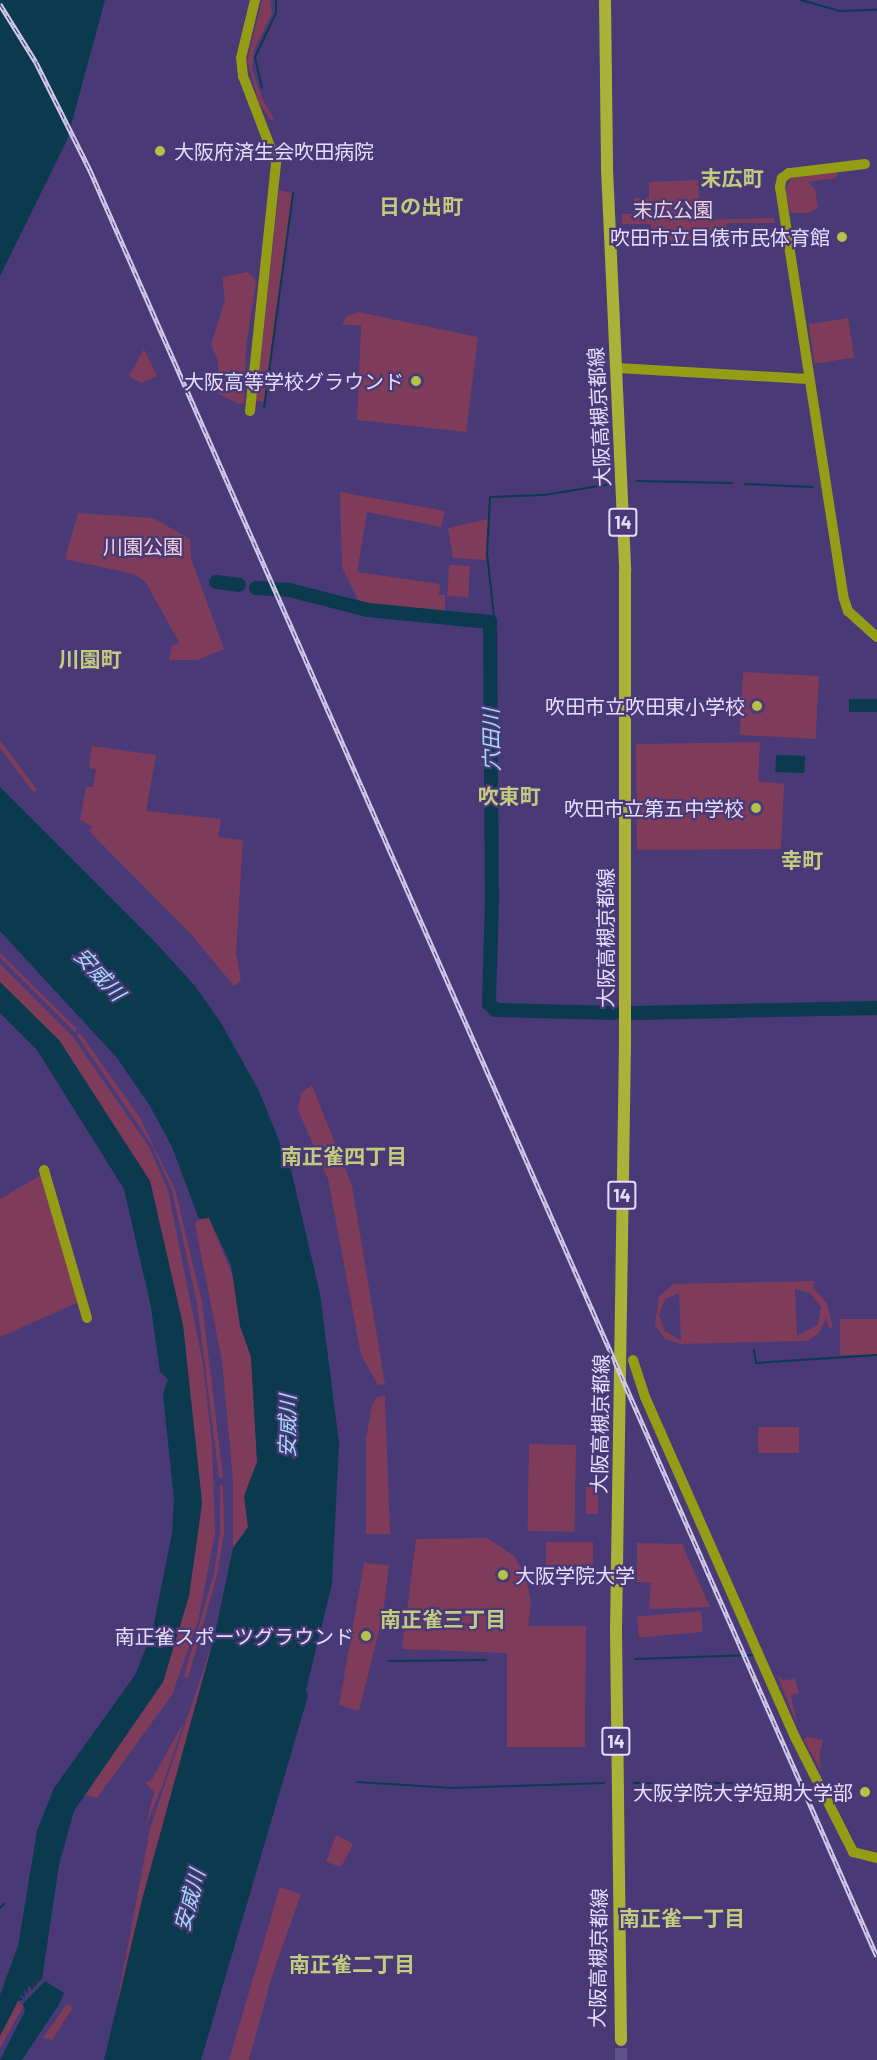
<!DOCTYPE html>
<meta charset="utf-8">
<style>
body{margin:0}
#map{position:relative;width:877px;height:2060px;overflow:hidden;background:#493976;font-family:Barlow,"Noto Sans JP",sans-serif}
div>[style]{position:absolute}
.green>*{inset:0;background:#7e3c5a;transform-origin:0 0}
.water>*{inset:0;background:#0b394e;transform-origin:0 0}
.stream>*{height:2px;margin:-1px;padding:0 1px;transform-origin:1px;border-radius:1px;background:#0b394e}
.river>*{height:14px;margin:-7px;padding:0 7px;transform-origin:7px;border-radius:7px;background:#0b394e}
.primary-tunnel>*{height:12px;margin-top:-6px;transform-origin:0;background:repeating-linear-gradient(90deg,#60528a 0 12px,transparent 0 18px)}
.secondary>*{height:10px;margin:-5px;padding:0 5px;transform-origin:5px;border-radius:5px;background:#959d17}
.primary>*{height:12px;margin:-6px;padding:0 6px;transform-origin:6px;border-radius:6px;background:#aab237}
.rail>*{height:4.5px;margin-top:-2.25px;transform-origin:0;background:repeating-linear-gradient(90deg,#493976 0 7px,#d2cbec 0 14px);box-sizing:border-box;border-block:2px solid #d2cbec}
.dots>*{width:16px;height:16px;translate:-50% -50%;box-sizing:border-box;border:3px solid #493976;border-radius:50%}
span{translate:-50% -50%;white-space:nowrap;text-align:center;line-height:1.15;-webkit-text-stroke:4.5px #493976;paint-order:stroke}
.shield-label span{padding:2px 4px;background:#493976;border:2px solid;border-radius:4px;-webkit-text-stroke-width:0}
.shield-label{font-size:18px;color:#e4defc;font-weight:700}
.poi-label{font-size:20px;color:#e4defc}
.left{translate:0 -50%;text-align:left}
.right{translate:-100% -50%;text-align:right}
.park-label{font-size:20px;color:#efd1dc}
.street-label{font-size:20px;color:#e4defc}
.neighbourhood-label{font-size:21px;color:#c3cb7e;font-weight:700}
.water-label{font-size:21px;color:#a3dbfb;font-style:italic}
</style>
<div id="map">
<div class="green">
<div style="clip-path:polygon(262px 0,270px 0,272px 14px,254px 50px,252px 69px,263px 100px,274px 119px,271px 120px,259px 103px,247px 61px)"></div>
<div style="clip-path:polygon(839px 168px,836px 178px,808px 182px,815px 189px,818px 208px,809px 213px,790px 213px,785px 190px,791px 178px)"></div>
<div style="clip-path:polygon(698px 180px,701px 220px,774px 218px,775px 223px,727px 223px,726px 236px,699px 235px,698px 239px,651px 242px,651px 224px,622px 224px,622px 214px,634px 214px,634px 198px,649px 198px,649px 182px)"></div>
<div style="clip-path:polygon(279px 190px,293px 193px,265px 402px,256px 401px)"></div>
<div style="clip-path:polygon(248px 272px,256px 281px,246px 348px,244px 403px,239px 404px,219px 394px,218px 360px,211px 345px,225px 300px,222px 277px)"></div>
<div style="clip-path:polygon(358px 312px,478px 337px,466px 432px,357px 420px,361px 326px,342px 324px,347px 316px)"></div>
<div style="left:848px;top:318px;width:40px;height:40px;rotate:81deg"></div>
<div style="clip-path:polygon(144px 349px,157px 376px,141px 383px,129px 376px)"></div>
<div style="clip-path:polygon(340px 492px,445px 511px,441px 527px,367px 512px,357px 572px,440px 584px,439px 595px,445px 595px,445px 615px,361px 606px,342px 567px)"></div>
<div style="clip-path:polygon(78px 513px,153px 518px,190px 539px,191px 558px,224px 649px,198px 660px,169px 660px,172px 646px,179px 642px,145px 581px,133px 574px,65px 559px)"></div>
<div style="clip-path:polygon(488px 519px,486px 560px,453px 558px,448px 528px)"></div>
<div style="left:449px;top:565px;width:21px;height:31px;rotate:3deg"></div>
<div style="left:743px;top:672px;width:76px;height:63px;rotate:3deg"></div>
<div style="clip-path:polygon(0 740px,37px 790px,33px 792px,0 748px)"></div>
<div style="clip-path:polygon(760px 742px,758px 781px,784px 784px,781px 849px,637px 850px,636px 744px)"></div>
<div style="clip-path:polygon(92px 746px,156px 755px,146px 811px,221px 819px,218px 837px,243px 840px,236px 953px,241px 981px,234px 986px,191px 934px,89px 831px,93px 827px,80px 820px,86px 787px,93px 787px,96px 769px,89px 768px)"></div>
<div style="clip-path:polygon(0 953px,77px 1029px,75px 1032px,0 957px)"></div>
<div style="clip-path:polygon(0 964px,73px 1037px,149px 1147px,168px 1191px,203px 1364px,212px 1444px,215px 1533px,198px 1621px,172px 1695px,97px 1798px,84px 1794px,163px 1682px,189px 1596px,202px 1503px,183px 1325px,150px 1181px,59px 1040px,0 982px)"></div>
<div style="clip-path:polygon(80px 1033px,140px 1118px,175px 1190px,202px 1302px,223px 1477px,219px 1478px,197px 1303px,172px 1190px,152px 1145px,77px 1035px)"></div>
<div style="clip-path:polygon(312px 1085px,352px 1186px,385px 1384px,378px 1385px,361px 1355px,328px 1179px,298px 1110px,301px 1093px)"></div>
<div style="clip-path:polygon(41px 1175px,79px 1302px,0 1337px,0 1199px)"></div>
<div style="clip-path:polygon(209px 1218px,236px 1284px,236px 1300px,251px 1357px,254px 1398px,257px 1462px,245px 1503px,248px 1527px,233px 1548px,233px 1480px,222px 1361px,195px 1224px,199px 1219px)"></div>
<div style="clip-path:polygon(evenodd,815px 1281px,813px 1288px,827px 1303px,833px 1328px,829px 1328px,826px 1318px,819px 1333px,807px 1341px,680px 1344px,665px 1339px,655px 1325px,659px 1296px,674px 1284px,815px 1281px,795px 1289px,810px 1293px,821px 1307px,818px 1325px,797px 1336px,795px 1289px,815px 1281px,679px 1293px,681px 1340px,680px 1340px,665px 1331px,659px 1315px,665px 1299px,679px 1293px)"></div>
<div style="left:840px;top:1319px;width:37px;height:36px"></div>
<div style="clip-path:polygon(385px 1396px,390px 1534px,366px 1534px,366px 1439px,372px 1405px,377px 1397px)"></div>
<div style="left:799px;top:1427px;width:26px;height:41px;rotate:90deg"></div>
<div style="left:529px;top:1444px;width:47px;height:87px;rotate:1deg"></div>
<div style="clip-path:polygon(220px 1485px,223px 1485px,224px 1533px,217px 1575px,188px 1678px,184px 1676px,214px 1574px,220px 1533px)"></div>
<div style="left:586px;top:1487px;width:12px;height:27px"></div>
<div style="clip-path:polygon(487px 1538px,514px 1556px,526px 1577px,531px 1602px,528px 1626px,586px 1626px,585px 1747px,507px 1747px,507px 1653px,402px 1649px,416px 1539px)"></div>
<div style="left:546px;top:1542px;width:47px;height:23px"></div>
<div style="clip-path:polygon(637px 1543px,682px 1544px,710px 1607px,649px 1609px,651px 1583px,637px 1582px)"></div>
<div style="clip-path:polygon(364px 1563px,389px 1565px,383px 1615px,359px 1711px,339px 1705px)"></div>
<div style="left:701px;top:1611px;width:21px;height:64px;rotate:85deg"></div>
<div style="clip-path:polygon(214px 1638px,142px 1900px,113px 2024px,150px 1829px)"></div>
<div style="clip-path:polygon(777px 1675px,783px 1680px,795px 1679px,799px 1693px,791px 1695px,797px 1724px)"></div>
<div style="clip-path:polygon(185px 1720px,163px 1784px,145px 1828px,154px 1792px,145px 1782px,151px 1781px)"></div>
<div style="clip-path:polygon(806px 1737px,823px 1740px,819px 1756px,822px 1772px,804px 1741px)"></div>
<div style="clip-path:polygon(336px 1835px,353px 1844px,341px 1867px,326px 1862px)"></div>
<div style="clip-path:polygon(280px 1887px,301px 1894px,271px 1979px,249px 2060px,229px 2060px)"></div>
<div style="clip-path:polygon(18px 2001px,23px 2007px,0 2048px,0 2036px)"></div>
<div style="clip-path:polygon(67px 2004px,73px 2007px,52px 2040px,43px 2038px)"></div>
</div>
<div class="water">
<div style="clip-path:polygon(0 0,105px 0,67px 140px,0 276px)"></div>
<div style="left:849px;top:699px;width:28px;height:13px"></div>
<div style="left:776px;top:755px;width:29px;height:17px;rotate:2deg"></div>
<div style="clip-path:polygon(0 787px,157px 944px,195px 986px,221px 1023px,258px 1089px,291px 1170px,320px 1294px,339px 1443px,332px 1584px,306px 1690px,308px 1696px,201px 2060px,104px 2060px,142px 1900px,214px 1638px,233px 1548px,248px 1527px,244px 1496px,257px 1462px,251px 1357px,240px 1326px,231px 1265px,209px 1218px,199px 1219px,172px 1147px,150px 1106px,117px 1058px,0 931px)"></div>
<div style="clip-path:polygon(0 982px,59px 1040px,150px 1181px,183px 1325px,202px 1503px,189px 1596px,163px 1682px,74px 1811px,59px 1865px,42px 1979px,39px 1982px,35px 1978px,38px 1983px,35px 1987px,31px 1981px,34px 1988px,32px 1990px,28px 1985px,28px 1994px,24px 1989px,25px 1998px,20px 1994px,23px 2000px,18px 2001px,0 2036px,0 1995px,18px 1946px,37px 1831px,54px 1788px,135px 1675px,152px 1633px,172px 1533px,174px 1500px,163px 1394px,168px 1379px,160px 1372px,151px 1307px,124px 1189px,37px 1050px,0 1013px)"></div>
<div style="clip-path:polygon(45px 1981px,64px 1993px,58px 2006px,22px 2060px,0 2060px,25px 2011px,23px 2004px)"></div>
</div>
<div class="stream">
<div style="left:801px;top:0;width:40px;rotate:16deg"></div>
<div style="left:839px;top:11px;width:38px;rotate:-2deg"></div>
<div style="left:262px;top:88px;width:32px;rotate:-103deg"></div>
<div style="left:255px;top:57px;width:49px;rotate:-64.5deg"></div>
<div style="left:276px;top:13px;width:13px;rotate:-90deg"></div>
<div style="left:264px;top:408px;width:217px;rotate:-82.3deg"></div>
<div style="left:637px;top:481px;width:95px;rotate:1.2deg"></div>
<div style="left:745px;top:484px;width:68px;rotate:2.5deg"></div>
<div style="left:490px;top:622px;width:6px;rotate:-51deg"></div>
<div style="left:494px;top:617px;width:63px;rotate:-96.3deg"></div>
<div style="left:487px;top:554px;width:57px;rotate:-87deg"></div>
<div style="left:490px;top:497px;width:54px;rotate:-2.1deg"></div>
<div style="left:544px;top:495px;width:68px;rotate:-9.3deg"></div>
<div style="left:754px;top:1350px;width:13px;rotate:81deg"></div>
<div style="left:756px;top:1363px;width:121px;rotate:-3.8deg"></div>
<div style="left:635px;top:1659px;width:119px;rotate:-1.9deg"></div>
<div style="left:389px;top:1661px;width:97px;rotate:-0.6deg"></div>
<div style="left:357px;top:1782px;width:96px;rotate:3.6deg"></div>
<div style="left:453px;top:1788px;width:151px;rotate:-1.9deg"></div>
<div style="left:634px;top:1783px;width:131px"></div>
<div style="left:0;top:1908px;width:6px;rotate:-45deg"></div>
</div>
<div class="river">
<div style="left:216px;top:582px;width:23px;rotate:7deg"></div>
<div style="left:256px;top:588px;width:33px;rotate:3deg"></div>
<div style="left:289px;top:590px;width:81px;rotate:14.2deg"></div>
<div style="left:368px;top:610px;width:123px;rotate:5.6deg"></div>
<div style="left:490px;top:622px;width:278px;rotate:89.6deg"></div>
<div style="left:492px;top:900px;width:104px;rotate:91.7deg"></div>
<div style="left:489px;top:1004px;width:9px;rotate:41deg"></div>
<div style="left:496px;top:1010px;width:118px;rotate:1.5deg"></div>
<div style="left:634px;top:1013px;width:243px;rotate:-1.2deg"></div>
</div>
<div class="primary-tunnel">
<div style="left:621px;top:2060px;width:20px;rotate:-90deg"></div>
</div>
<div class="secondary">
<div style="left:865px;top:164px;width:77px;rotate:173.2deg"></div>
<div style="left:789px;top:173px;width:9px;rotate:144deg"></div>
<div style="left:782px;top:178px;width:9px;rotate:103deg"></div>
<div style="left:780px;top:187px;width:417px;rotate:81.2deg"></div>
<div style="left:844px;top:599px;width:13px;rotate:72deg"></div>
<div style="left:848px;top:611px;width:39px;rotate:42deg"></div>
<div style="left:617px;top:368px;width:191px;rotate:3.3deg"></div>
<div style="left:250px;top:411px;width:250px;rotate:-84deg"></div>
<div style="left:276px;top:162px;width:92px;rotate:-111deg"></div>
<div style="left:243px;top:76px;width:18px;rotate:-96deg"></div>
<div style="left:241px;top:58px;width:60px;rotate:-76.4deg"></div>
<div style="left:44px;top:1170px;width:154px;rotate:73.8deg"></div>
<div style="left:633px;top:1360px;width:39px;rotate:72deg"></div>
<div style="left:645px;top:1397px;width:374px;rotate:66.2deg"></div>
<div style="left:796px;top:1739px;width:127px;rotate:63.2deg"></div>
<div style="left:853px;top:1852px;width:25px;rotate:14deg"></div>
</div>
<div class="primary">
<div style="left:605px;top:0;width:169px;rotate:89.3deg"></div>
<div style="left:607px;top:169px;width:403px;rotate:87.4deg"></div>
<div style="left:625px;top:572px;width:472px;rotate:90deg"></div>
<div style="left:625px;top:1044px;width:588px;rotate:90.88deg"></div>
<div style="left:616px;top:1632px;width:408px;rotate:89.3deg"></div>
</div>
<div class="rail">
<div style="left:0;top:4px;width:68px;rotate:58.2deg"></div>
<div style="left:36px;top:62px;width:121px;rotate:63.4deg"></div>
<div style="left:90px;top:170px;width:1952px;rotate:66.22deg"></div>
</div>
<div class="dots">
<div style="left:160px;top:151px;background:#b7c147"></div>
<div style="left:842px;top:237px;background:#b7c147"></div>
<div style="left:416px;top:381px;background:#b7c147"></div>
<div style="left:757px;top:706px;background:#b7c147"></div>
<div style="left:756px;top:808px;background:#b7c147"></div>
<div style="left:503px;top:1575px;background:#b7c147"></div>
<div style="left:366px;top:1636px;background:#b7c147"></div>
<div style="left:865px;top:1792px;background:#b7c147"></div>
</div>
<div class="shield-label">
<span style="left:623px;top:522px">14</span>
<span style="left:622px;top:1195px">14</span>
<span style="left:616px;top:1741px">14</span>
</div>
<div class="poi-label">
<span class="left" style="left:174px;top:151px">大阪府済生会吹田病院</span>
<span class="right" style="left:830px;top:237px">吹田市立目俵市民体育館</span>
<span class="right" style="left:404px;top:381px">大阪高等学校グラウンド</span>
<span class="right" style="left:745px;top:706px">吹田市立吹田東小学校</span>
<span class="right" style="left:744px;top:808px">吹田市立第五中学校</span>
<span class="left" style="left:515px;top:1575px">大阪学院大学</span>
<span class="right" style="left:354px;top:1636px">南正雀スポーツグラウンド</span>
<span class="right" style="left:853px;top:1792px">大阪学院大学短期大学部</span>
</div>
<div class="park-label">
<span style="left:673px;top:209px">末広公園</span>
<span style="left:143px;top:546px">川園公園</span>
</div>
<div class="street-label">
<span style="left:599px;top:417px;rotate:-93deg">大阪高槻京都線</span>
<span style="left:605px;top:938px;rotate:-90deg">大阪高槻京都線</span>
<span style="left:600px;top:1424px;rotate:-89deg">大阪高槻京都線</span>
<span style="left:598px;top:1958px;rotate:-89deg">大阪高槻京都線</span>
</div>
<div class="neighbourhood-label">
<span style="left:732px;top:178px">末広町</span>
<span style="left:421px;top:206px">日の出町</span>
<span style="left:90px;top:659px">川園町</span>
<span style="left:509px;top:796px">吹東町</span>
<span style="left:802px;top:860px">幸町</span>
<span style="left:344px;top:1156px">南正雀四丁目</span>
<span style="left:443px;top:1619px">南正雀三丁目</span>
<span style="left:682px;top:1918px">南正雀一丁目</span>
<span style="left:352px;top:1964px">南正雀二丁目</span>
</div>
<div class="water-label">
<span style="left:491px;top:740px;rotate:-91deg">穴田川</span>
<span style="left:100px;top:974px;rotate:47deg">安威川</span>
<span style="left:287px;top:1426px;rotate:-89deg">安威川</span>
<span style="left:189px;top:1900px;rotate:-75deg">安威川</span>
</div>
</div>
